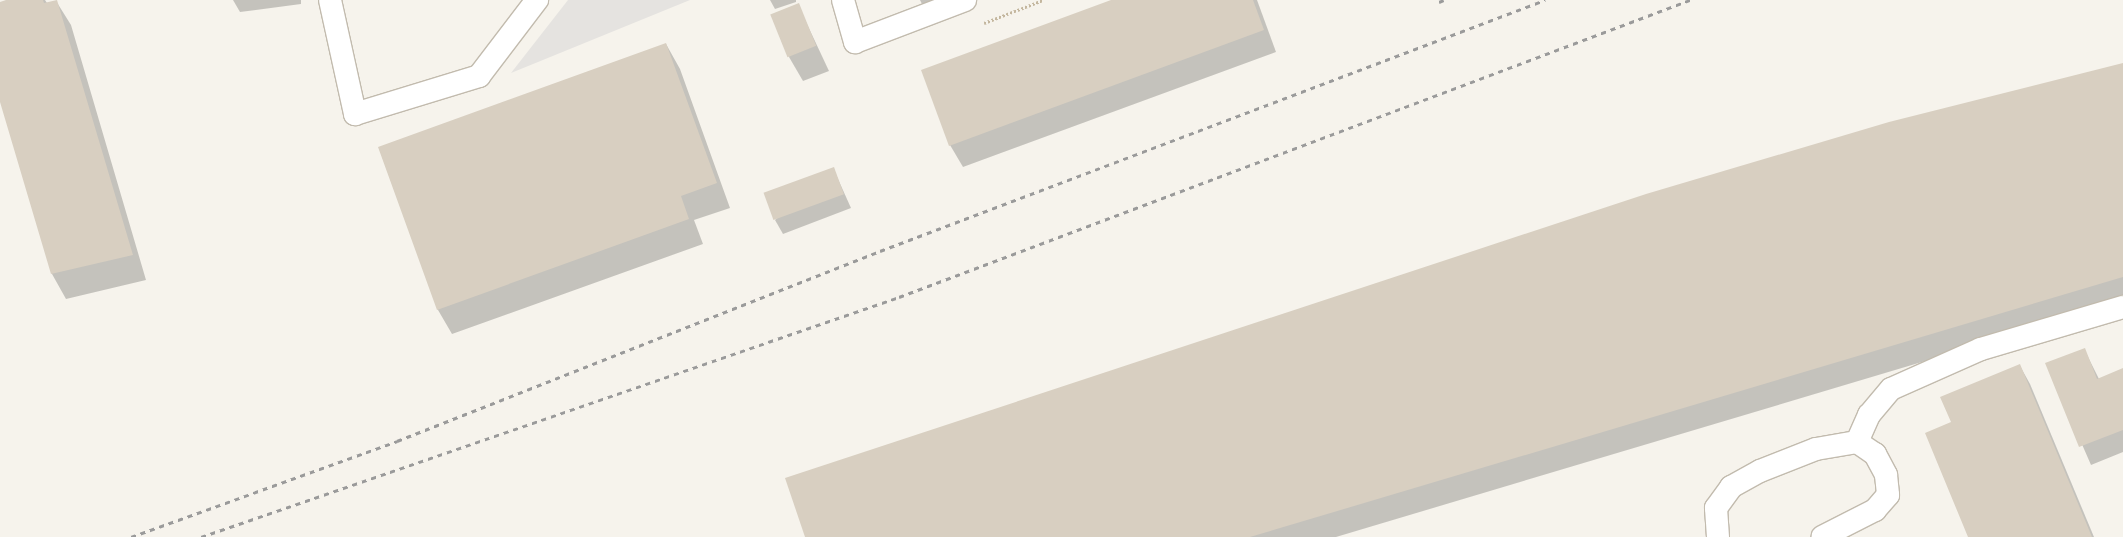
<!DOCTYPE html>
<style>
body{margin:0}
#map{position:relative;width:2123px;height:537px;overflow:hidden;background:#f6f3ec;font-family:Barlow,sans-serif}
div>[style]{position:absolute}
.parking>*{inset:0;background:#e5e3e0}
.shadow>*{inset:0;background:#0003}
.building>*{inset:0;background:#d8cfc1;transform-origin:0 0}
.path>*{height:2.5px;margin-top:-1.25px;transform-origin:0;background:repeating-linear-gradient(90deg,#c4b79f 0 2px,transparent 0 4px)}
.roads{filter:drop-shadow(1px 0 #c2bbae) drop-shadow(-1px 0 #c2bbae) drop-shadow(0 1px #c2bbae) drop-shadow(0 -1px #c2bbae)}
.street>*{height:22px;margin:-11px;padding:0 11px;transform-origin:11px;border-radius:11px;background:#fff}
.rail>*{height:3px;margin-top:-1.5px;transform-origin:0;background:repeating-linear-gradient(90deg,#9a9a9a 0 5px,transparent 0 10px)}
span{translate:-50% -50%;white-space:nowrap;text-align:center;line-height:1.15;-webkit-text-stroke:3px #fff;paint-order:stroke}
</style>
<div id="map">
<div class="parking">
<div style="clip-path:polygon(568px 0,690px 0,511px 73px)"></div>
</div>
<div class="shadow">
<div style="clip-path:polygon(10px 0,45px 0,47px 3px,56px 1px,71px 25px,146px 280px,66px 299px,52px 274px,0 99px,0 3px)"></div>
<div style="clip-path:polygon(233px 0,301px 0,301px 4px,240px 12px)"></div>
<div style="clip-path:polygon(770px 0,796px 0,796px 2px,775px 9px)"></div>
<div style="clip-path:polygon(920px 0,938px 0,923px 6px)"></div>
<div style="clip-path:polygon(1114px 0,1257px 0,1276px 52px,963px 167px,950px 145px)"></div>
<div style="clip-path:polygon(798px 5px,829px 71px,803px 81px,789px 57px)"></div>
<div style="clip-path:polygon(666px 44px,680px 69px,730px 208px,694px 220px,703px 244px,452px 334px,438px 310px,379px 148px)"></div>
<div style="clip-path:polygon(2123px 64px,2123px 302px,1336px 537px,806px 537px)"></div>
<div style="clip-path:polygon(833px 168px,851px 208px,783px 234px,775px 220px)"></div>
<div style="clip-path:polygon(2084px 349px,2099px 379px,2123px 369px,2123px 452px,2091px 465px,2047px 364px)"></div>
<div style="clip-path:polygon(2020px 366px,2030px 384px,2094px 537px,1969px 537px,1952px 423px)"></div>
</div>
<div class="building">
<div style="clip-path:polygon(6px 0,43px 0,44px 3px,57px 0,133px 255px,51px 274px,0 102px,0 2px)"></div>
<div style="clip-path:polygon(1111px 0,1253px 0,1264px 30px,949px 146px,921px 70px)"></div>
<div style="left:799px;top:3px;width:46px;height:31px;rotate:68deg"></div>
<div style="clip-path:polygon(666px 43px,717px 183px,681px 196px,689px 219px,437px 310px,378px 147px)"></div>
<div style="clip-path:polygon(2123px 63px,2123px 277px,1250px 537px,805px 537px,785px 478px,1646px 194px,1889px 122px)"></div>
<div style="left:834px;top:167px;width:29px;height:75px;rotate:70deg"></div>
<div style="clip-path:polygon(2085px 348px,2097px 379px,2123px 368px,2123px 430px,2079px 447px,2045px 363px)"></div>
<div style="clip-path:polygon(2020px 364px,2092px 537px,1968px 537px,1925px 433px,1951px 422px,1940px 397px)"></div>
</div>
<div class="path">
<div style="left:984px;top:23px;width:63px;rotate:-21.3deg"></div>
</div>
<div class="roads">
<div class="street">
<div style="left:330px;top:0;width:117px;rotate:77.6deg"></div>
<div style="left:355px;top:114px;width:130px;rotate:-17deg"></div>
<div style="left:479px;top:76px;width:96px;rotate:-52.7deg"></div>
<div style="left:843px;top:0;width:44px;rotate:74.1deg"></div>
<div style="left:855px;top:42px;width:118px;rotate:-20.9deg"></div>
<div style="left:1857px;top:442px;width:30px;rotate:-66deg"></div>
<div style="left:1869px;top:415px;width:34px;rotate:-50deg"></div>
<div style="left:1891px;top:389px;width:98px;rotate:-24deg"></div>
<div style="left:1981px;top:349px;width:148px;rotate:-16.5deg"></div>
<div style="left:1718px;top:537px;width:29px;rotate:-94deg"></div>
<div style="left:1716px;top:508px;width:26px;rotate:-54deg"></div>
<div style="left:1731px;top:487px;width:33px;rotate:-29deg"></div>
<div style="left:1760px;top:471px;width:60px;rotate:-21.4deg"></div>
<div style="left:1816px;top:449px;width:42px;rotate:-9.7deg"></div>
<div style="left:1857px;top:442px;width:22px;rotate:34deg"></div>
<div style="left:1875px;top:454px;width:24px;rotate:62deg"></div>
<div style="left:1886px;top:475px;width:20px;rotate:84deg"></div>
<div style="left:1888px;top:495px;width:20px;rotate:131deg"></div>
<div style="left:1875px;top:510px;width:59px;rotate:153deg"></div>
</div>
</div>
<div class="rail">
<div style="left:1439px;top:2px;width:5px;rotate:-22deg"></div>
<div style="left:131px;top:537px;width:283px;rotate:-19.8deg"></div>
<div style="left:397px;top:441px;width:519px;rotate:-21.47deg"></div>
<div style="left:880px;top:251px;width:711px;rotate:-20.68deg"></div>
<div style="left:201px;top:537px;width:738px;rotate:-18.97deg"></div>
<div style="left:899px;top:297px;width:845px;rotate:-20.58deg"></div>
</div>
</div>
